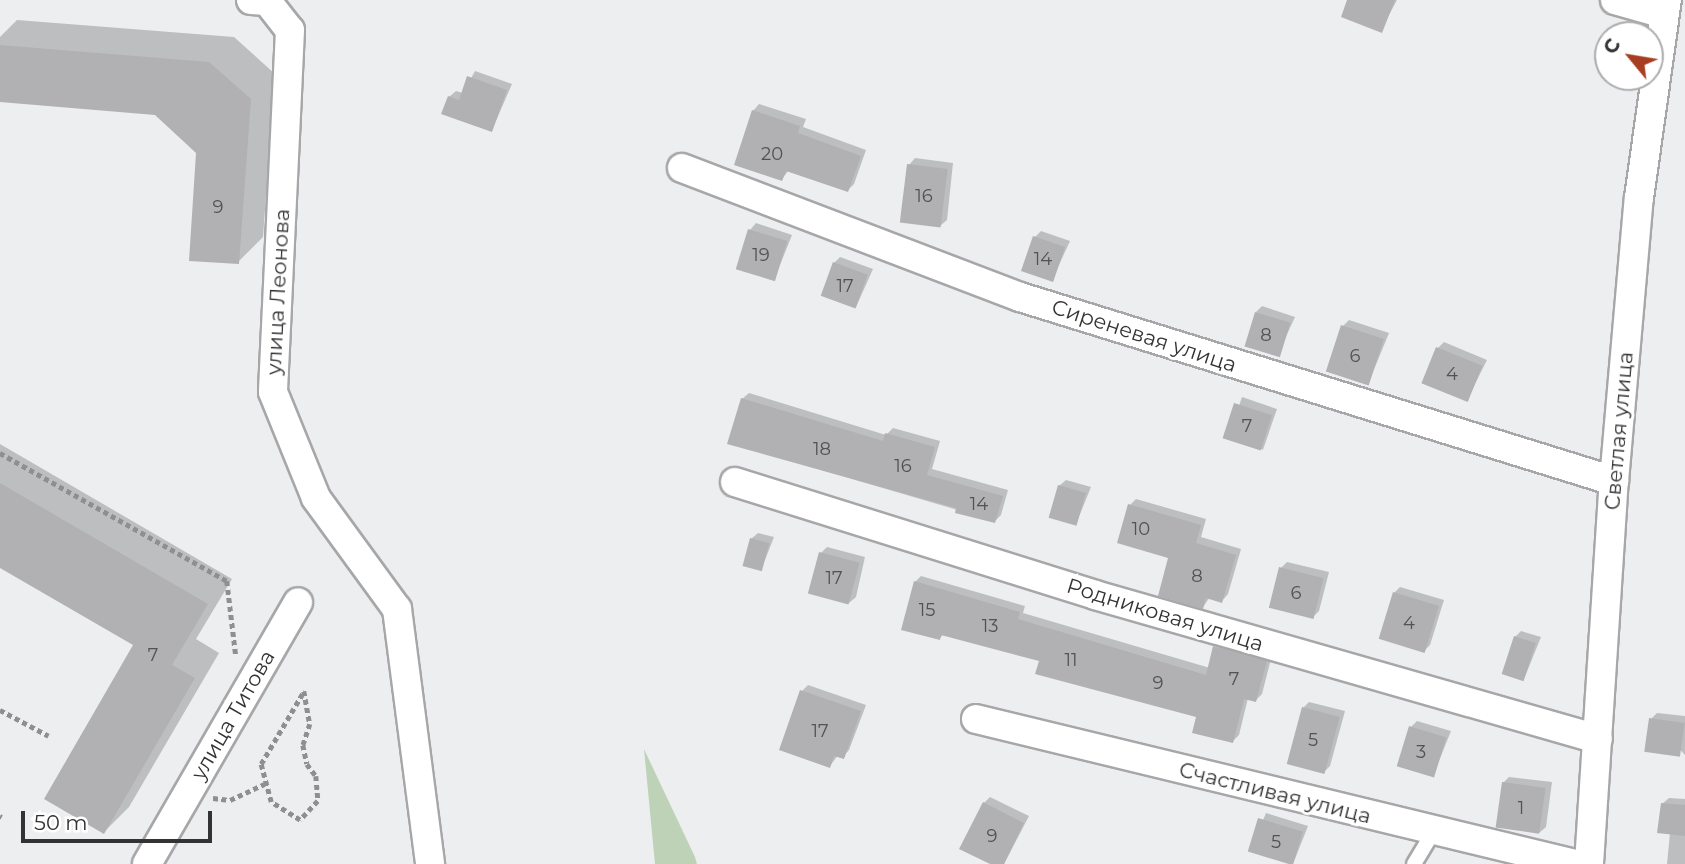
<!DOCTYPE html>
<meta charset="utf-8">
<style>
body{margin:0}
#map{position:relative;width:1685px;height:864px;overflow:hidden;background:#edeef0;font-family:Montserrat,sans-serif}
div>[style]{position:absolute}
.green>*{inset:0;background:#bed2b7}
.shadow>*{inset:0;background:#0003;transform-origin:0 0}
.building>*{inset:0;background:#b1b1b3;transform-origin:0 0}
.path>*{height:4.5px;margin-top:-2.25px;transform-origin:0;background:repeating-linear-gradient(90deg,#8f8f91 0 5px,transparent 0 8.5px)}
.roads{filter:drop-shadow(2px 0 #a7a7a9) drop-shadow(-2px 0 #a7a7a9) drop-shadow(0 2px #a7a7a9) drop-shadow(0 -2px #a7a7a9)}
.lane>*{height:14px;margin:-7px;padding:0 7px;transform-origin:7px;border-radius:7px;background:#fff}
.street>*{height:28px;margin:-14px;padding:0 14px;transform-origin:14px;border-radius:14px;background:#fff}
span{translate:-50% -50%;white-space:nowrap;text-align:center;line-height:1.15;-webkit-text-stroke:6px #fff;paint-order:stroke}
.number-label{font-size:18px;color:#525254}
.number-label span{-webkit-text-stroke-width:0}
.street-label{font-size:21px;color:#333334}
.north{position:absolute;left:1594px;top:21px;width:70px;height:70px;box-sizing:border-box;background:#fff;border:2px solid #adadae;border-radius:50%;rotate:300deg;font-size:19px;font-weight:700;line-height:28px;text-align:center;color:#333334}
.north::after{content:'';display:block;margin:auto;width:24px;height:32px;background:#a73e22;clip-path:polygon(50% 0,100% 100%,50% 72%,0 100%)}
.scale{position:absolute;left:21px;top:811px;width:191px;height:32px;box-sizing:border-box;border:4px solid #333334;border-top:0;padding-left:9px;font-size:21px;line-height:24px;white-space:nowrap;color:#333334;-webkit-text-stroke:5px #fff;paint-order:stroke}
</style>
<div id="map">
<div class="green">
<div style="clip-path:polygon(644px 749px,695px 857px,697px 864px,655px 864px)"></div>
</div>
<div class="shadow">
<div style="clip-path:polygon(1349px 0,1397px 0,1381px 30px)"></div>
<div style="clip-path:polygon(17px 20px,234px 37px,275px 74px,263px 237px,238px 262px,198px 153px,156px 113px,0 101px,0 37px)"></div>
<div style="clip-path:polygon(475px 71px,512px 84px,492px 130px,449px 97px,456px 91px,463px 93px)"></div>
<div style="clip-path:polygon(759px 104px,806px 119px,803px 127px,866px 150px,854px 184px,848px 190px,789px 170px,782px 179px,753px 111px)"></div>
<div style="clip-path:polygon(915px 158px,953px 163px,947px 220px,940px 226px,909px 165px)"></div>
<div style="clip-path:polygon(756px 223px,792px 235px,774px 280px,750px 230px)"></div>
<div style="clip-path:polygon(1041px 231px,1070px 241px,1052px 280px,1035px 237px)"></div>
<div style="clip-path:polygon(840px 257px,873px 269px,856px 307px,834px 263px)"></div>
<div style="clip-path:polygon(1262px 306px,1295px 317px,1277px 356px,1256px 312px)"></div>
<div style="clip-path:polygon(1349px 320px,1389px 333px,1368px 384px,1343px 326px)"></div>
<div style="clip-path:polygon(1444px 342px,1487px 360px,1467px 400px,1438px 348px)"></div>
<div style="clip-path:polygon(749px 393px,886px 435px,893px 428px,940px 441px,932px 469px,1008px 490px,1001px 515px,995px 521px,730px 443px,742px 399px)"></div>
<div style="left:1242px;top:397px;width:37px;height:43px;rotate:19deg"></div>
<div style="clip-path:polygon(0 444px,232px 579px,196px 639px,219px 653px,129px 807px,104px 832px,135px 645px,0 566px)"></div>
<div style="clip-path:polygon(1066px 480px,1091px 487px,1076px 524px,1059px 486px)"></div>
<div style="clip-path:polygon(1136px 499px,1206px 519px,1201px 537px,1241px 549px,1228px 594px,1222px 601px,1210px 597px,1203px 607px,1130px 505px)"></div>
<div style="clip-path:polygon(758px 533px,774px 537px,761px 570px,751px 539px)"></div>
<div style="clip-path:polygon(827px 547px,865px 557px,856px 597px,849px 603px,821px 553px)"></div>
<div style="clip-path:polygon(1287px 562px,1329px 572px,1319px 611px,1313px 617px,1281px 568px)"></div>
<div style="clip-path:polygon(921px 576px,1025px 606px,1023px 613px,1210px 668px,1221px 641px,1272px 655px,1262px 694px,1256px 700px,1248px 698px,1239px 735px,1233px 741px,1198px 716px,1042px 660px,944px 634px,940px 638px,915px 582px)"></div>
<div style="clip-path:polygon(1400px 587px,1444px 600px,1430px 645px,1424px 651px,1394px 593px)"></div>
<div style="clip-path:polygon(1521px 631px,1541px 637px,1524px 679px,1515px 637px)"></div>
<div style="clip-path:polygon(808px 685px,866px 705px,849px 750px,843px 757px,838px 755px,830px 766px,802px 691px)"></div>
<div style="clip-path:polygon(1309px 702px,1345px 711px,1330px 766px,1324px 772px,1303px 708px)"></div>
<div style="clip-path:polygon(1657px 713px,1685px 716px,1685px 755px,1651px 719px)"></div>
<div style="clip-path:polygon(1417px 721px,1451px 731px,1433px 776px,1411px 727px)"></div>
<div style="clip-path:polygon(1509px 777px,1552px 782px,1546px 827px,1539px 833px,1503px 783px)"></div>
<div style="clip-path:polygon(990px 797px,1029px 816px,1004px 864px,994px 864px,984px 803px)"></div>
<div style="clip-path:polygon(1669px 798px,1685px 799px,1685px 864px,1667px 864px,1670px 833px,1662px 804px)"></div>
<div style="clip-path:polygon(1266px 813px,1308px 826px,1293px 864px,1250px 851px)"></div>
</div>
<div class="building">
<div style="clip-path:polygon(1347px 0,1395px 0,1382px 33px,1341px 17px)"></div>
<div style="clip-path:polygon(0 45px,209px 62px,251px 99px,239px 264px,189px 261px,196px 153px,155px 115px,0 102px)"></div>
<div style="clip-path:polygon(467px 76px,507px 90px,492px 132px,441px 114px,448px 96px,459px 100px)"></div>
<div style="clip-path:polygon(752px 110px,800px 126px,798px 133px,861px 156px,848px 192px,786px 171px,782px 181px,734px 165px)"></div>
<div style="left:907px;top:164px;width:41px;height:59px;rotate:7deg"></div>
<div style="left:748px;top:229px;width:41px;height:42px;rotate:17deg"></div>
<div style="left:1033px;top:236px;width:34px;height:37px;rotate:19deg"></div>
<div style="left:833px;top:262px;width:37px;height:36px;rotate:20deg"></div>
<div style="left:1255px;top:312px;width:37px;height:36px;rotate:17deg"></div>
<div style="left:1341px;top:325px;width:45px;height:49px;rotate:18deg"></div>
<div style="left:1436px;top:347px;width:50px;height:39px;rotate:22deg"></div>
<div style="clip-path:polygon(741px 398px,883px 441px,885px 433px,935px 447px,927px 475px,1003px 496px,995px 523px,955px 513px,956px 508px,727px 444px)"></div>
<div style="left:1234px;top:403px;width:40px;height:37px;rotate:18deg"></div>
<div style="clip-path:polygon(0 483px,208px 604px,172px 665px,195px 678px,104px 834px,44px 799px,133px 645px,0 568px)"></div>
<div style="left:1058px;top:485px;width:29px;height:34px;rotate:16deg"></div>
<div style="clip-path:polygon(1128px 504px,1201px 525px,1196px 543px,1236px 555px,1222px 603px,1206px 598px,1203px 609px,1158px 596px,1168px 558px,1117px 543px)"></div>
<div style="left:750px;top:538px;width:20px;height:29px;rotate:15deg"></div>
<div style="left:819px;top:552px;width:42px;height:43px;rotate:15deg"></div>
<div style="left:1279px;top:567px;width:46px;height:42px;rotate:14deg"></div>
<div style="clip-path:polygon(914px 581px,1020px 612px,1018px 619px,1206px 675px,1213px 646px,1267px 661px,1256px 702px,1244px 699px,1233px 743px,1192px 733px,1196px 717px,1035px 674px,1039px 661px,941px 635px,940px 640px,901px 630px)"></div>
<div style="left:1393px;top:592px;width:48px;height:49px;rotate:17deg"></div>
<div style="left:1514px;top:636px;width:23px;height:40px;rotate:18deg"></div>
<div style="clip-path:polygon(800px 690px,861px 711px,844px 759px,834px 756px,830px 768px,779px 750px)"></div>
<div style="left:1302px;top:707px;width:39px;height:59px;rotate:15deg"></div>
<div style="left:1649px;top:718px;width:36px;height:34px;rotate:8deg"></div>
<div style="left:1409px;top:726px;width:39px;height:42px;rotate:17deg"></div>
<div style="left:1502px;top:782px;width:44px;height:46px;rotate:8deg"></div>
<div style="clip-path:polygon(983px 802px,1024px 823px,1004px 864px,990px 864px,959px 849px)"></div>
<div style="clip-path:polygon(1661px 803px,1685px 805px,1685px 836px,1657px 833px)"></div>
<div style="left:1258px;top:818px;width:47px;height:35px;rotate:17deg"></div>
</div>
<div class="path">
<div style="left:0;top:453px;width:261px;rotate:29.4deg"></div>
<div style="left:227px;top:581px;width:76px;rotate:83.2deg"></div>
<div style="left:304px;top:691px;width:34px;rotate:80deg"></div>
<div style="left:310px;top:724px;width:22px;rotate:108deg"></div>
<div style="left:303px;top:745px;width:19px;rotate:78deg"></div>
<div style="left:307px;top:764px;width:15px;rotate:53deg"></div>
<div style="left:316px;top:776px;width:25px;rotate:85deg"></div>
<div style="left:318px;top:801px;width:26px;rotate:133deg"></div>
<div style="left:300px;top:820px;width:34px;rotate:-148deg"></div>
<div style="left:271px;top:802px;width:39px;rotate:-105deg"></div>
<div style="left:261px;top:764px;width:85px;rotate:-59.5deg"></div>
<div style="left:0;top:710px;width:55px;rotate:28deg"></div>
<div style="left:213px;top:798px;width:17px;rotate:7deg"></div>
<div style="left:230px;top:800px;width:38px;rotate:-25deg"></div>
<div style="left:0;top:816px;width:2px;rotate:27deg"></div>
</div>
<div class="roads">
<div class="lane">
<div style="left:1414px;top:864px;width:39px;rotate:-59deg"></div>
</div>
<div class="street">
<div style="left:251px;top:0;width:16px;rotate:4deg"></div>
<div style="left:267px;top:1px;width:37px;rotate:52deg"></div>
<div style="left:290px;top:30px;width:362px;rotate:92.7deg"></div>
<div style="left:273px;top:392px;width:114px;rotate:67.9deg"></div>
<div style="left:316px;top:498px;width:137px;rotate:53.9deg"></div>
<div style="left:397px;top:609px;width:257px;rotate:82.6deg"></div>
<div style="left:1615px;top:0;width:51px;rotate:15.9deg"></div>
<div style="left:682px;top:168px;width:362px;rotate:20.9deg"></div>
<div style="left:1020px;top:297px;width:622px;rotate:17.21deg"></div>
<div style="left:735px;top:482px;width:377px;rotate:17.4deg"></div>
<div style="left:1095px;top:595px;width:523px;rotate:15.98deg"></div>
<div style="left:976px;top:719px;width:616px;rotate:13.61deg"></div>
<div style="left:147px;top:864px;width:302px;rotate:-60deg"></div>
<div style="left:1589px;top:864px;width:384px;rotate:-86.3deg"></div>
<div style="left:1614px;top:481px;width:284px;rotate:-85deg"></div>
<div style="left:1639px;top:198px;width:200px;rotate:-82deg"></div>
</div>
</div>
<div class="number-label">
<span style="left:772px;top:154px">20</span>
<span style="left:924px;top:196px">16</span>
<span style="left:218px;top:207px">9</span>
<span style="left:761px;top:255px">19</span>
<span style="left:1043px;top:259px">14</span>
<span style="left:845px;top:286px">17</span>
<span style="left:1266px;top:335px">8</span>
<span style="left:1355px;top:356px">6</span>
<span style="left:1452px;top:374px">4</span>
<span style="left:1247px;top:426px">7</span>
<span style="left:822px;top:449px">18</span>
<span style="left:903px;top:466px">16</span>
<span style="left:979px;top:504px">14</span>
<span style="left:1141px;top:529px">10</span>
<span style="left:1197px;top:576px">8</span>
<span style="left:834px;top:578px">17</span>
<span style="left:1296px;top:593px">6</span>
<span style="left:927px;top:610px">15</span>
<span style="left:1409px;top:623px">4</span>
<span style="left:990px;top:626px">13</span>
<span style="left:153px;top:655px">7</span>
<span style="left:1071px;top:660px">11</span>
<span style="left:1234px;top:679px">7</span>
<span style="left:1158px;top:683px">9</span>
<span style="left:820px;top:731px">17</span>
<span style="left:1313px;top:740px">5</span>
<span style="left:1421px;top:752px">3</span>
<span style="left:1521px;top:808px">1</span>
<span style="left:992px;top:836px">9</span>
<span style="left:1276px;top:842px">5</span>
</div>
<div class="street-label">
<span style="left:278px;top:292px;rotate:-87deg">улица Леонова</span>
<span style="left:1144px;top:336px;rotate:18deg">Сиреневая улица</span>
<span style="left:1619px;top:431px;rotate:-85deg">Светлая улица</span>
<span style="left:1165px;top:615px;rotate:17deg">Родниковая улица</span>
<span style="left:233px;top:715px;rotate:-60deg">улица Титова</span>
<span style="left:1275px;top:793px;rotate:14deg">Счастливая улица</span>
</div>
<div class="north">С</div>
<div class="scale">50 m</div>
</div>
